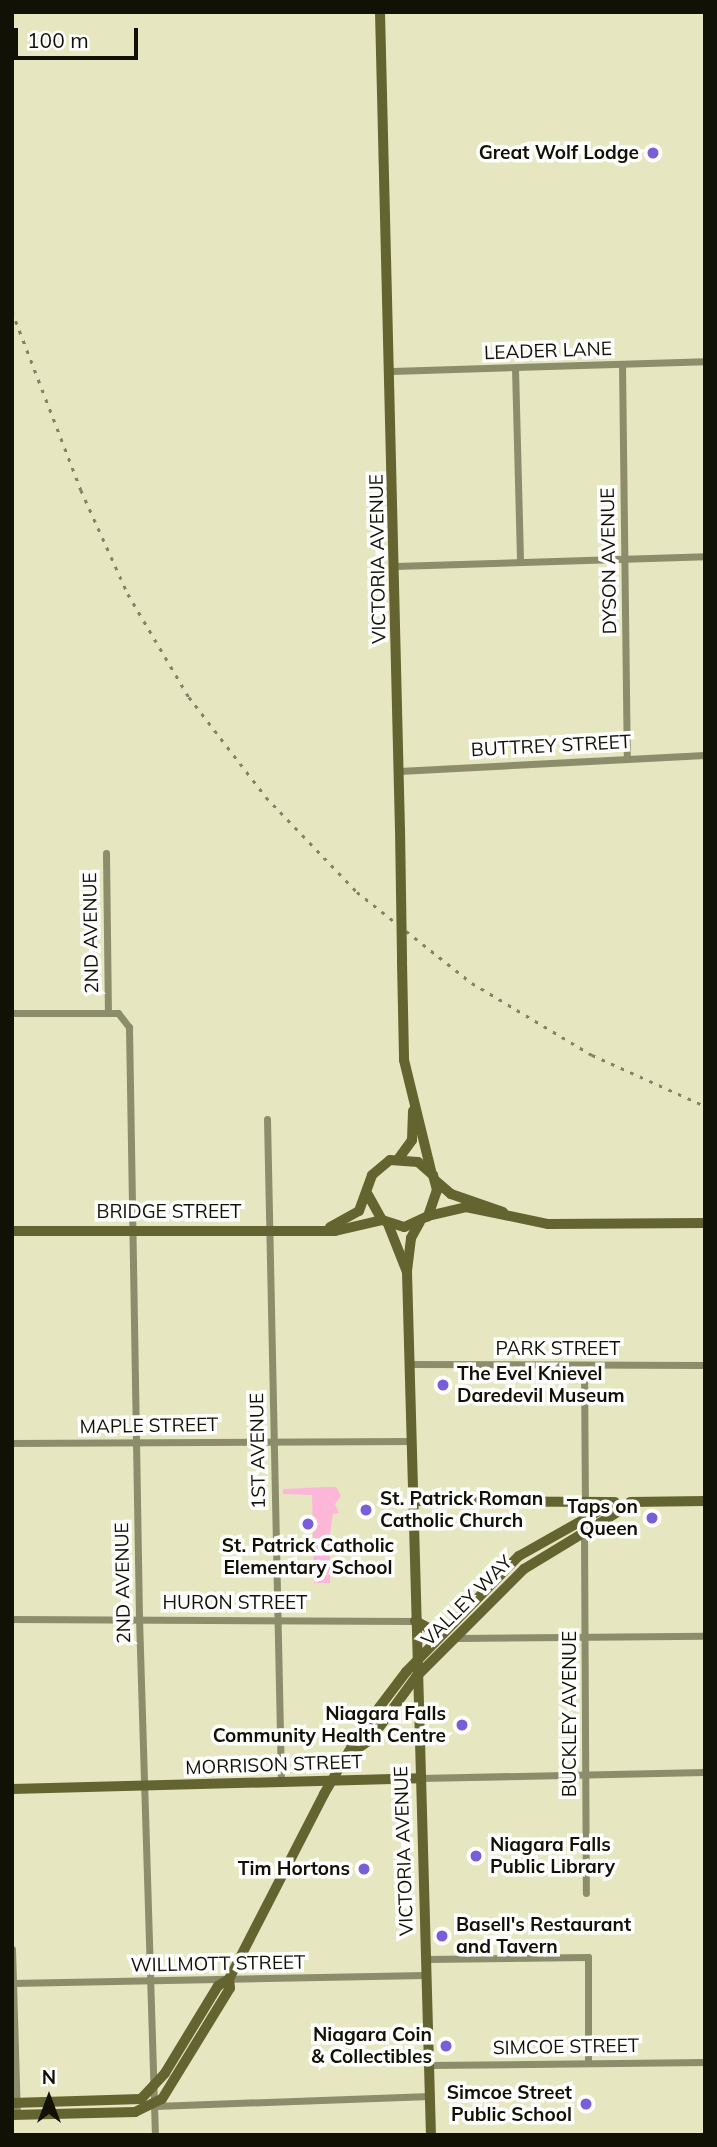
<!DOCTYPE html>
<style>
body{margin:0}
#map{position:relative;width:717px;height:2147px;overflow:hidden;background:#e6e7c0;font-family:Mulish,sans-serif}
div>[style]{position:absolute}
.green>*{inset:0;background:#fcb7d8}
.street>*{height:7px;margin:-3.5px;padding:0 3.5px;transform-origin:3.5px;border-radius:3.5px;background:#8c8d6b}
.secondary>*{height:10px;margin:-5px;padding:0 5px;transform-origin:5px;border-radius:5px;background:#636430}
.rail>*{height:2.5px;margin-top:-1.25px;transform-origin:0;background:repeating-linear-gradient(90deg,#818267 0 3.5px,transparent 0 10.5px)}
.secondary-bridge>*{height:10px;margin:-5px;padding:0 5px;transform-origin:5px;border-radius:5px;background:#636430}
.dots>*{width:19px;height:19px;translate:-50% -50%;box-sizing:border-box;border:4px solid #fff;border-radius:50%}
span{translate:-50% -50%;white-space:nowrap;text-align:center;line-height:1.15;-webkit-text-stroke:7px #fff;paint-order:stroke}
.poi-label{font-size:19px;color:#111105;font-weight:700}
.right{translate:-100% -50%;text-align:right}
.left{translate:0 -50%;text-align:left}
.street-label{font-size:19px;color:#111105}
.frame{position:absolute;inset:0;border:14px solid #111105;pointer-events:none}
.north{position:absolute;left:14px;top:2063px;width:70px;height:70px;-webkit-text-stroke:5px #fff;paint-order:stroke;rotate:0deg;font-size:19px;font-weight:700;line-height:28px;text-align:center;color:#111105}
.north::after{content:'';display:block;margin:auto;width:24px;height:32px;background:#111105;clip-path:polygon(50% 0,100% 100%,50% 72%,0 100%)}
.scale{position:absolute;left:14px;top:28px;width:124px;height:32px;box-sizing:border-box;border:4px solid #111105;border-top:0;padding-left:9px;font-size:21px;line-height:24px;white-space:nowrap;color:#111105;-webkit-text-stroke:5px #fff;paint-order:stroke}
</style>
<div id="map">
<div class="green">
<div style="clip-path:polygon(327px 1487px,336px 1487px,341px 1496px,335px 1504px,339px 1513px,333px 1514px,330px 1534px,330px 1583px,314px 1583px,312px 1495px,283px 1494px,283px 1489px)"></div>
</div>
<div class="street">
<div style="left:622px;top:364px;width:393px;rotate:89.3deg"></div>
<div style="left:515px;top:368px;width:193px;rotate:88.5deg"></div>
<div style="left:392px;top:371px;width:313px;rotate:-1.8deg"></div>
<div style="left:395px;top:566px;width:310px;rotate:-1.8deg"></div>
<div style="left:399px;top:771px;width:306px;rotate:-3deg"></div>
<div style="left:106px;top:853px;width:159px;rotate:89.3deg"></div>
<div style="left:12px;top:1013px;width:106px"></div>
<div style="left:118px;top:1013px;width:18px;rotate:52deg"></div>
<div style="left:129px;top:1027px;width:591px;rotate:89.03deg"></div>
<div style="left:139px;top:1618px;width:517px;rotate:88.23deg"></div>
<div style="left:267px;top:1119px;width:664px;rotate:88.79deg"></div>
<div style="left:410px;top:1364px;width:295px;rotate:0.2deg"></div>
<div style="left:584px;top:1365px;width:137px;rotate:89.6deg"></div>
<div style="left:12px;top:1443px;width:400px;rotate:-0.3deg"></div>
<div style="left:584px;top:1534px;width:359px;rotate:89.7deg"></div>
<div style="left:12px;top:1619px;width:403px;rotate:0.3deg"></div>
<div style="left:458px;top:1638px;width:247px;rotate:-0.5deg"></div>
<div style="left:420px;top:1778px;width:285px;rotate:-1.2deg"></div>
<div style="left:12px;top:1949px;width:166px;rotate:88.3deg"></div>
<div style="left:425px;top:1959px;width:163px;rotate:-0.7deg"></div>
<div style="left:588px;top:1957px;width:105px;rotate:90deg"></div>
<div style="left:12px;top:1983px;width:413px;rotate:-1.1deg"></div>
<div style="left:428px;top:2065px;width:277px;rotate:-0.6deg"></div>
<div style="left:155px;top:2106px;width:275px;rotate:-2.1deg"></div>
</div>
<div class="secondary">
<div style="left:380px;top:12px;width:817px;rotate:88.6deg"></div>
<div style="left:402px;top:962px;width:98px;rotate:88.8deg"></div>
<div style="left:404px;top:1060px;width:114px;rotate:76.3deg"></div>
<div style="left:399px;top:1158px;width:22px;rotate:-54deg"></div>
<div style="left:412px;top:1140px;width:29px;rotate:-88deg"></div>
<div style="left:436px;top:1181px;width:20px;rotate:41deg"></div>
<div style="left:451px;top:1194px;width:55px;rotate:19.1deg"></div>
<div style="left:428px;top:1216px;width:39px;rotate:-13deg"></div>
<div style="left:466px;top:1207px;width:84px;rotate:11.7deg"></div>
<div style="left:548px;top:1224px;width:157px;rotate:-0.4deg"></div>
<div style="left:388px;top:1224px;width:52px;rotate:68.4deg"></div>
<div style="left:407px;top:1272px;width:863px;rotate:88.41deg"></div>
<div style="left:330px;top:1227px;width:33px;rotate:-29deg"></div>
<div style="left:359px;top:1211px;width:38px;rotate:-70deg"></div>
<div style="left:372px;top:1175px;width:23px;rotate:-40deg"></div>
<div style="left:390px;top:1160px;width:28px;rotate:4deg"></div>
<div style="left:418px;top:1162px;width:20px;rotate:41deg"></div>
<div style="left:433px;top:1175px;width:16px;rotate:75deg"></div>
<div style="left:437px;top:1190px;width:28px;rotate:109deg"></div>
<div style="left:428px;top:1216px;width:26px;rotate:155deg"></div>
<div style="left:404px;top:1227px;width:23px;rotate:-162deg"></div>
<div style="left:382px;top:1220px;width:29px;rotate:-119deg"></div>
<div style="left:12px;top:1231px;width:323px"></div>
<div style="left:335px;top:1231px;width:48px;rotate:-13.2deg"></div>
<div style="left:407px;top:1271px;width:33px;rotate:-83deg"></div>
<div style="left:411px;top:1238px;width:18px;rotate:-61deg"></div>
<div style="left:413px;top:1501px;width:199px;rotate:0.3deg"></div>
<div style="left:630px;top:1502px;width:75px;rotate:-0.8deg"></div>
<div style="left:415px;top:1621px;width:28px;rotate:27deg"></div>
<div style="left:350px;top:1754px;width:24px;rotate:-35deg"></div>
<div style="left:370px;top:1740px;width:78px;rotate:-53.9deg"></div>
<div style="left:416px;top:1677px;width:153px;rotate:-45deg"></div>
<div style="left:524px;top:1569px;width:129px;rotate:-31.3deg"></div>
<div style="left:12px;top:1789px;width:408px;rotate:-1.5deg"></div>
<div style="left:12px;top:2103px;width:129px;rotate:-1.8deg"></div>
<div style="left:141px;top:2099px;width:35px;rotate:-47deg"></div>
<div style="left:165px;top:2073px;width:102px;rotate:-58.7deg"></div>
<div style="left:218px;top:1986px;width:13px;rotate:-32deg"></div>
<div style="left:12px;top:2115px;width:123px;rotate:-1.4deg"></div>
<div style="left:135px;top:2112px;width:30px;rotate:-26deg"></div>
<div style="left:162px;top:2099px;width:130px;rotate:-58.5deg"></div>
<div style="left:230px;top:1988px;width:9px;rotate:-96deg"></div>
<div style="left:229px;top:1979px;width:208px;rotate:-62.8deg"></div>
<div style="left:324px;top:1794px;width:69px;rotate:-59.7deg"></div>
<div style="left:359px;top:1734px;width:78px;rotate:-52.8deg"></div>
<div style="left:406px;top:1672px;width:162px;rotate:-45.8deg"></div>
<div style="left:519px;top:1556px;width:110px;rotate:-29.4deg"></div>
</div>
<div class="rail">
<div style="left:12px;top:311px;width:192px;rotate:68.9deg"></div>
<div style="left:81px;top:490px;width:114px;rotate:65.7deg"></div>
<div style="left:128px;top:594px;width:120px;rotate:59.4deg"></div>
<div style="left:189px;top:697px;width:126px;rotate:52.4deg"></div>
<div style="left:266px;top:797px;width:132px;rotate:46.2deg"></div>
<div style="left:357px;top:892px;width:147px;rotate:38.4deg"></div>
<div style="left:472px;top:983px;width:140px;rotate:31deg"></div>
<div style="left:592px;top:1055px;width:124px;rotate:24.3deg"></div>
</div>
<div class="secondary-bridge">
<div style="left:400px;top:829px;width:133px;rotate:89.1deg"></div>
</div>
<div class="dots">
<div style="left:653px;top:153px;background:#785ed9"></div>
<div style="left:443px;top:1385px;background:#785ed9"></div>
<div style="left:366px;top:1510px;background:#785ed9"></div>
<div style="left:652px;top:1518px;background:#785ed9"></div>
<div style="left:308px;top:1524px;background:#785ed9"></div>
<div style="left:462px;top:1725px;background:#785ed9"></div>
<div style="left:476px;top:1856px;background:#785ed9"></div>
<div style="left:364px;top:1869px;background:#785ed9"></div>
<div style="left:442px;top:1936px;background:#785ed9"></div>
<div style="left:446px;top:2046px;background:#785ed9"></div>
<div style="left:586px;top:2104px;background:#785ed9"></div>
</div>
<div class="poi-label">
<span class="right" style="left:639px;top:153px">Great Wolf Lodge</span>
<span class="left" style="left:457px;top:1385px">The Evel Knievel<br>Daredevil Museum</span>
<span class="left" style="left:380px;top:1510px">St. Patrick Roman<br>Catholic Church</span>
<span class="right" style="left:638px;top:1518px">Taps on<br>Queen</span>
<span style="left:308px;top:1557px">St. Patrick Catholic<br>Elementary School</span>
<span class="right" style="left:446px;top:1725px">Niagara Falls<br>Community Health Centre</span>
<span class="left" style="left:490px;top:1856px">Niagara Falls<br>Public Library</span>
<span class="right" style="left:350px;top:1869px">Tim Hortons</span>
<span class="left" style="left:456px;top:1936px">Basell's Restaurant<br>and Tavern</span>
<span class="right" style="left:432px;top:2046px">Niagara Coin<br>&amp; Collectibles</span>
<span class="right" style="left:572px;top:2104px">Simcoe Street<br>Public School</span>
</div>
<div class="street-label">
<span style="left:548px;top:351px;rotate:-2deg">LEADER LANE</span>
<span style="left:378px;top:559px;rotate:-91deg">VICTORIA AVENUE</span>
<span style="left:609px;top:561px;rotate:-91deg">DYSON AVENUE</span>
<span style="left:551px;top:746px;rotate:-3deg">BUTTREY STREET</span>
<span style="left:91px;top:933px;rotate:-91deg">2ND AVENUE</span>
<span style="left:169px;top:1212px">BRIDGE STREET</span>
<span style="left:558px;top:1349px">PARK STREET</span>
<span style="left:149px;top:1426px;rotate:-1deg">MAPLE STREET</span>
<span style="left:258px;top:1451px;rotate:-91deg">1ST AVENUE</span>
<span style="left:123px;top:1583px;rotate:-91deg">2ND AVENUE</span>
<span style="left:467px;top:1601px;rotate:-45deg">VALLEY WAY</span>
<span style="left:235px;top:1603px">HURON STREET</span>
<span style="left:570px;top:1714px;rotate:-90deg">BUCKLEY AVENUE</span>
<span style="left:274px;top:1765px;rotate:-2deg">MORRISON STREET</span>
<span style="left:404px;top:1851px;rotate:-92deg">VICTORIA AVENUE</span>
<span style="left:218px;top:1964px;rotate:-1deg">WILLMOTT STREET</span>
<span style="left:566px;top:2047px;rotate:-1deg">SIMCOE STREET</span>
</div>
<div class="frame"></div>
<div class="north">N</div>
<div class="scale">100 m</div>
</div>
